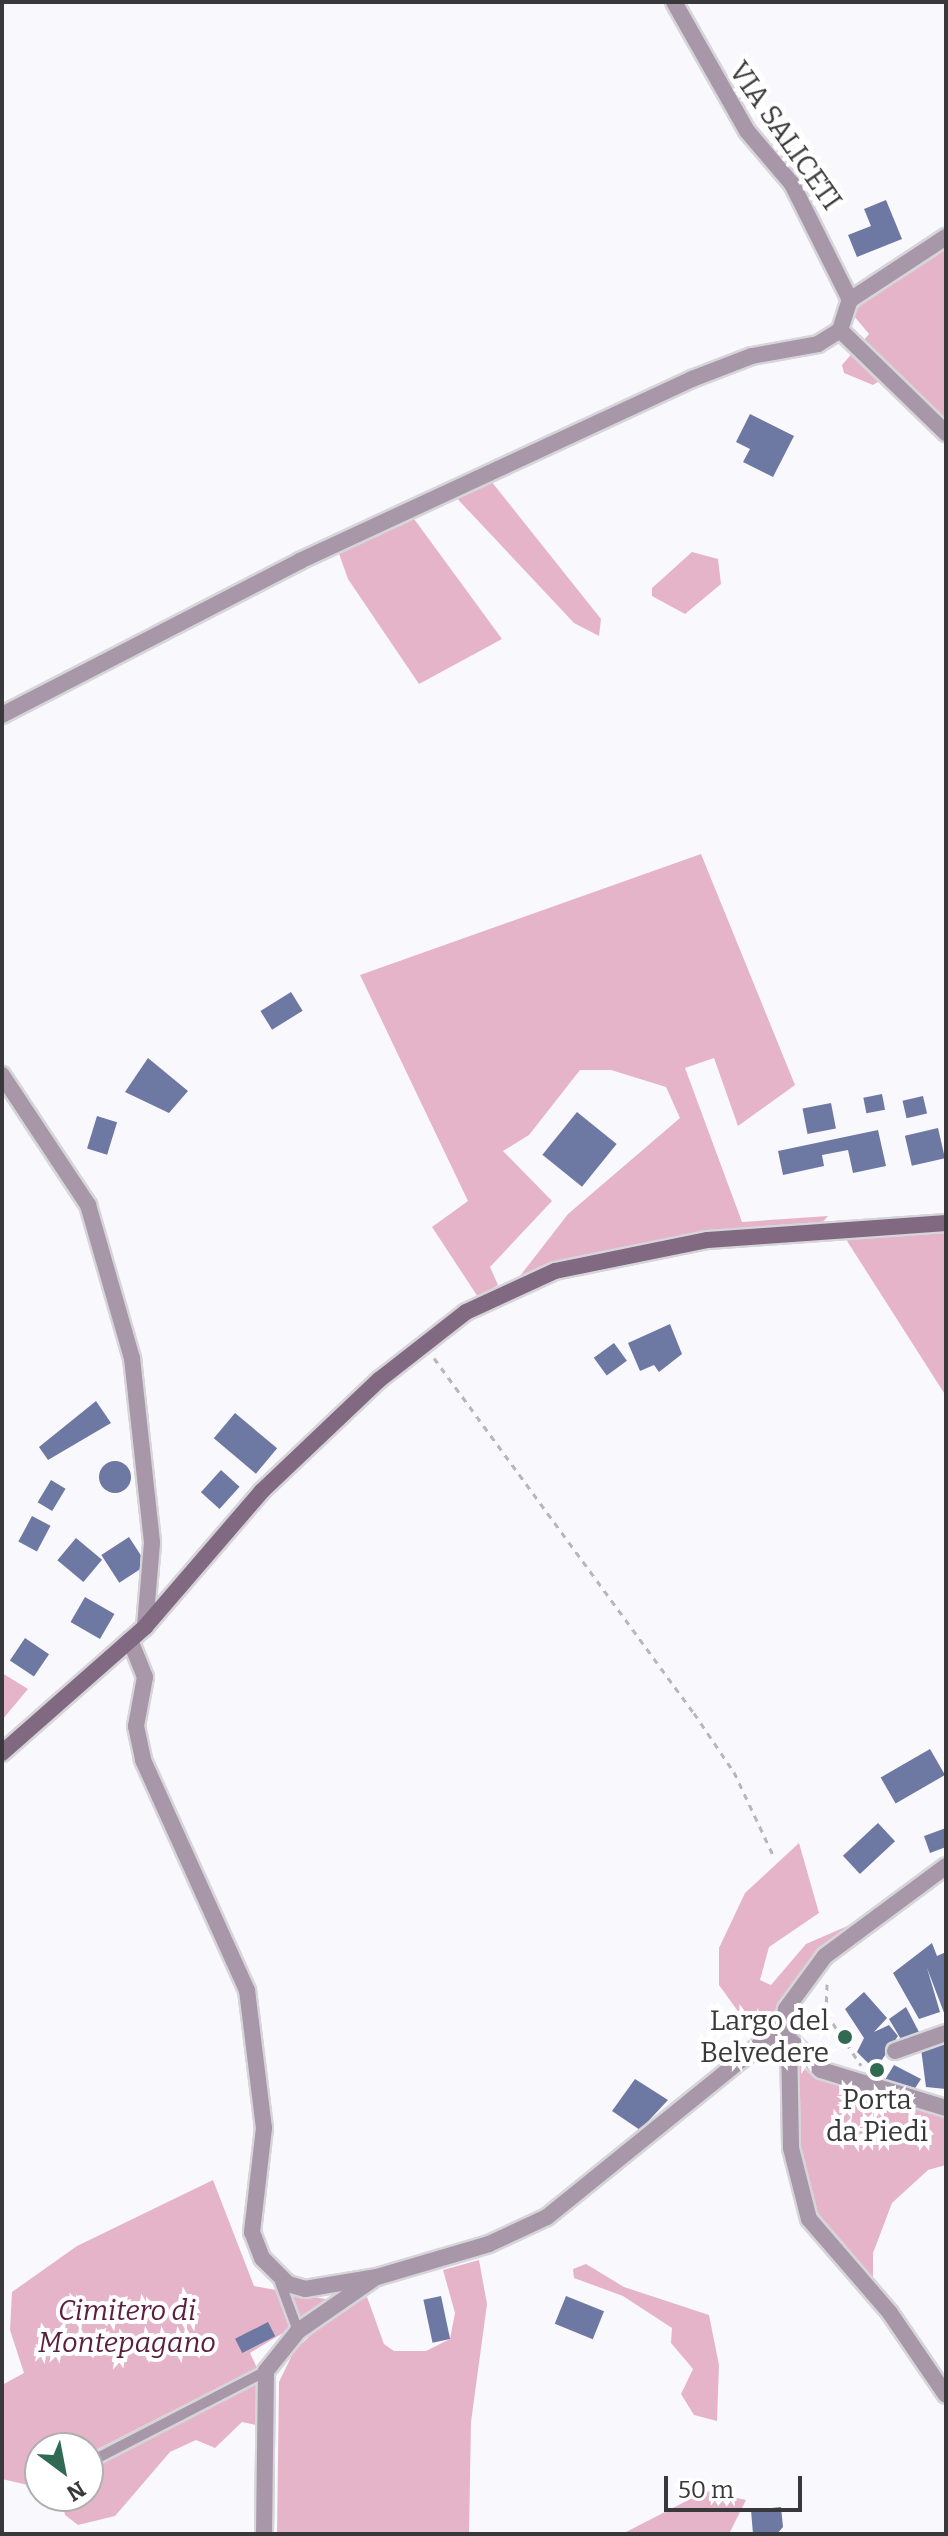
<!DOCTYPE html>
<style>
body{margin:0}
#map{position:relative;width:948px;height:2536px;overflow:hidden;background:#f9f8fd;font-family:Bitter,serif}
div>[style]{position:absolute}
.green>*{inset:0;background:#e6b4c9}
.building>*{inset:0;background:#6d79a3;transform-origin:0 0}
.round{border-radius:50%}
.path>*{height:3px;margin-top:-1.5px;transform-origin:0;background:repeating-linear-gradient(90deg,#b7b6ba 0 6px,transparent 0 12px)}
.roads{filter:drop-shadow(2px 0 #d6d5da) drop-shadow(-2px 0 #d6d5da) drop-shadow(0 2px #d6d5da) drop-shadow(0 -2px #d6d5da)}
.service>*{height:10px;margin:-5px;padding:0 5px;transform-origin:5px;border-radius:5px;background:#a797a8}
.minor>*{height:16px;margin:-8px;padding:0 8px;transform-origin:8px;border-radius:8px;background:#a797a8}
.secondary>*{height:16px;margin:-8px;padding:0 8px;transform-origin:8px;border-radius:8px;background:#806981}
.dots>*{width:22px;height:22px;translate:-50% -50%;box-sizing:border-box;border:4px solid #fff;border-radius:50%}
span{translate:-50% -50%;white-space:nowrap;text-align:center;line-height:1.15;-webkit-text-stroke:8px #fff;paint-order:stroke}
.street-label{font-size:28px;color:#39383a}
.poi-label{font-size:28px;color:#39383a}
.right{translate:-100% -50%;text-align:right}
.park-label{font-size:28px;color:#5b1e3d;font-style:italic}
.frame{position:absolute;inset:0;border:4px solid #39383a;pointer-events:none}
.north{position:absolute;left:24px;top:2432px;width:80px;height:80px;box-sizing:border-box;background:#fff;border:2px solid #b0afb0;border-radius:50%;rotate:148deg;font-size:22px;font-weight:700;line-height:32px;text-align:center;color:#39383a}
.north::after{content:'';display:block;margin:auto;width:28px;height:36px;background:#316a53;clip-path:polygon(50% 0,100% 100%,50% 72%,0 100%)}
.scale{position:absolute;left:664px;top:2476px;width:138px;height:36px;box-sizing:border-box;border:4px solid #39383a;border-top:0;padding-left:10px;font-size:24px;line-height:28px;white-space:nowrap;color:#39383a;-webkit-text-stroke:6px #fff;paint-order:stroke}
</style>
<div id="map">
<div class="green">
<div style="clip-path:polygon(946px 245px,946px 425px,881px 380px,873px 385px,844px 373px,842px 365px,869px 334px,849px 310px)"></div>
<div style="clip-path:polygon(487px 476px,601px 619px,599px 636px,574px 623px,451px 492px)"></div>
<div style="clip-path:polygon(409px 512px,502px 639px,419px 684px,348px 579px,337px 548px)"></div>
<div style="clip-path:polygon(692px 552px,718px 559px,721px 584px,685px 614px,652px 596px,652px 588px)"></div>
<div style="clip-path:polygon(701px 854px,795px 1085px,738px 1126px,714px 1058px,685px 1068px,742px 1222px,828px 1216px,820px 1225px,513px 1285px,568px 1214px,680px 1118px,666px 1087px,611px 1070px,580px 1070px,529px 1135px,503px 1151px,552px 1201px,490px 1267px,498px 1285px,478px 1297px,432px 1227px,468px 1201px,360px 975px)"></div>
<div style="clip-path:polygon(946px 1229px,946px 1396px,847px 1241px,853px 1232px)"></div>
<div style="clip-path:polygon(2px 1673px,28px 1689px,2px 1720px)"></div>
<div style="clip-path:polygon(799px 1843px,819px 1913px,769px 1947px,760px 1980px,771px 1985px,806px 1944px,852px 1924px,815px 1960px,758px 2039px,719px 1985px,719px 1948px,745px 1893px)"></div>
<div style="clip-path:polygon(794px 2062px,865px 2100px,946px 2115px,946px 2165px,928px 2170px,892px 2203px,873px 2253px,873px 2281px,816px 2216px,799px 2168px)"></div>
<div style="clip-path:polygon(213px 2180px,254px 2286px,336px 2301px,250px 2353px,257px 2368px,88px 2454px,88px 2448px,40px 2448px,40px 2478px,28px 2485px,2px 2479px,2px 2385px,24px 2373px,10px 2330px,12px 2292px,77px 2246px)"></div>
<div style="clip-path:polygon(479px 2260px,487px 2304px,471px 2422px,469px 2534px,277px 2534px,279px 2382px,294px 2351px,332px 2315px,367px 2297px,384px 2344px,394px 2351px,426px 2351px,450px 2339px,455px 2313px,443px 2270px)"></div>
<div style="clip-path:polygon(586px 2264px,624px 2287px,709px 2315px,719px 2365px,717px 2421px,694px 2415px,681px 2394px,693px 2369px,671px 2343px,672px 2328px,623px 2296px,574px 2278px,573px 2269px)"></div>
<div style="clip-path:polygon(253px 2382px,262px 2383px,261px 2426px,242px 2422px,215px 2448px,196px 2440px,170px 2452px,115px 2516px,78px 2525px,65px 2515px,61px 2496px,88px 2496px,88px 2467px)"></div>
<div style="clip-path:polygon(706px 2491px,746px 2500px,729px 2534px,622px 2534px)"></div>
</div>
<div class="building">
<div style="clip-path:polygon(886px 200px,902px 239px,857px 257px,848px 235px,871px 226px,864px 209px)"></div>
<div style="clip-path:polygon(750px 414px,794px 436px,773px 477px,743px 462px,750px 449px,736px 442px)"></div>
<div style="left:291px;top:992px;width:22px;height:36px;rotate:58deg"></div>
<div style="clip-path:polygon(148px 1058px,188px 1091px,169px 1113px,125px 1092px)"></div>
<div style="left:882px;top:1094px;width:16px;height:19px;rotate:79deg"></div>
<div style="left:923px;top:1096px;width:18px;height:21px;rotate:77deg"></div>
<div style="left:831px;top:1103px;width:26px;height:29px;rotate:79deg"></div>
<div style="left:577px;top:1112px;width:51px;height:55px;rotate:39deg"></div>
<div style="left:97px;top:1116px;width:21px;height:34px;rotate:17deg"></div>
<div style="left:938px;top:1128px;width:31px;height:34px;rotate:77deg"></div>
<div style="clip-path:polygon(878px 1130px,886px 1166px,853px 1173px,848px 1150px,822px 1155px,824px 1166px,783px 1175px,778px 1151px)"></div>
<div style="clip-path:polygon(670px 1324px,682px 1354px,659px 1372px,654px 1365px,640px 1371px,628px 1343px)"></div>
<div style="left:614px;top:1343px;width:22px;height:25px;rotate:54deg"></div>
<div style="clip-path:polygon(96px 1401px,111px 1423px,48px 1460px,39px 1447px)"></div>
<div style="left:235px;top:1413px;width:55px;height:33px;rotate:40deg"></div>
<div class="round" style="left:99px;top:1461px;width:32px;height:32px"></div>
<div style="left:221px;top:1470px;width:25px;height:30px;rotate:42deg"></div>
<div style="left:51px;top:1480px;width:17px;height:26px;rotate:31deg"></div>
<div style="left:32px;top:1516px;width:21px;height:29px;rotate:28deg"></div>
<div style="left:129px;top:1537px;width:33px;height:33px;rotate:57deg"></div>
<div style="left:76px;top:1538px;width:34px;height:29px;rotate:40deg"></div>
<div style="left:85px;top:1597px;width:34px;height:29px;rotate:30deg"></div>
<div style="left:25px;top:1638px;width:29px;height:27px;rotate:34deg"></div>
<div style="left:930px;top:1749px;width:30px;height:57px;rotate:60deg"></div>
<div style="left:878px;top:1823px;width:25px;height:48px;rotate:47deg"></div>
<div style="clip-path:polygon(946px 1828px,946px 1847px,930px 1853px,924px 1836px)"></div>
<div style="clip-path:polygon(932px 1943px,937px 1956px,946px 1952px,946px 2018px,927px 1968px,940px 2012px,919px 2019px,893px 1973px)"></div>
<div style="clip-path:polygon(864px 1992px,887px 2018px,874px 2032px,889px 2025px,898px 2036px,875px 2070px,857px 2052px,864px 2038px,845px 2009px)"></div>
<div style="clip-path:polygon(906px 2007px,920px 2034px,902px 2041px,889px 2019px)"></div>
<div style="clip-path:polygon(946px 2039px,946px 2089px,926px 2087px,920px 2041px)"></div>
<div style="clip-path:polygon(894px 2065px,921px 2079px,910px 2096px,883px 2083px)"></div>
<div style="clip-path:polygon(635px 2079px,668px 2100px,640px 2130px,612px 2111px)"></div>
<div style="left:441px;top:2296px;width:44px;height:18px;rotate:78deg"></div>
<div style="left:566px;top:2296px;width:41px;height:30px;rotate:22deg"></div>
<div style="left:268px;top:2322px;width:16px;height:37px;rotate:63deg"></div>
<div style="clip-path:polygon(781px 2507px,783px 2527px,777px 2534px,753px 2534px,751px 2510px)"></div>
</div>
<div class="path">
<div style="left:434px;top:1358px;width:440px;rotate:53.8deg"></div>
<div style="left:694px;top:1713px;width:71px;rotate:55.9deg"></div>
<div style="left:734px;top:1772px;width:92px;rotate:64.8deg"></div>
<div style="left:827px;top:1984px;width:29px;rotate:92deg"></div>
<div style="left:826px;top:2013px;width:63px;rotate:56.1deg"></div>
</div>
<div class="roads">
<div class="service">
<div style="left:280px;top:2282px;width:52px;rotate:69.8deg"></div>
<div style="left:88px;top:2463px;width:200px;rotate:-27.3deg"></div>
</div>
<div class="minor">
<div style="left:674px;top:2px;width:148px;rotate:60.5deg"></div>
<div style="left:747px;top:131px;width:70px;rotate:49.7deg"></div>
<div style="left:792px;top:184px;width:130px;rotate:63.4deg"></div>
<div style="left:840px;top:330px;width:148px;rotate:44.2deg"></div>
<div style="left:2px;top:715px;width:335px;rotate:-27.3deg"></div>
<div style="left:300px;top:561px;width:432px;rotate:-24.9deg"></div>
<div style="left:692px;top:379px;width:64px;rotate:-21deg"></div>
<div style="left:752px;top:356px;width:67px;rotate:-10.3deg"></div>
<div style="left:818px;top:344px;width:26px;rotate:-32deg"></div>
<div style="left:840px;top:330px;width:32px;rotate:-72deg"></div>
<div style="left:850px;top:300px;width:115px;rotate:-33.3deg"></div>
<div style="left:2px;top:1075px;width:156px;rotate:56.5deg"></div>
<div style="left:88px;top:1205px;width:159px;rotate:74deg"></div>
<div style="left:132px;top:1358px;width:186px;rotate:83.8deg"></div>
<div style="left:152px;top:1543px;width:84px;rotate:94.8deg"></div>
<div style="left:130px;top:1640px;width:40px;rotate:68deg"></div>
<div style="left:145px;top:1677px;width:50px;rotate:100.4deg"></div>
<div style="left:136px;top:1726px;width:35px;rotate:78deg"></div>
<div style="left:143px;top:1760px;width:252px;rotate:65.7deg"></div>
<div style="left:247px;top:1990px;width:139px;rotate:83deg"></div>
<div style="left:264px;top:2128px;width:105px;rotate:96.6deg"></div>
<div style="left:252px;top:2232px;width:28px;rotate:69deg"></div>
<div style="left:262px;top:2258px;width:37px;rotate:45deg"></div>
<div style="left:288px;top:2284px;width:18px;rotate:16deg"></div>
<div style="left:305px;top:2289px;width:73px;rotate:-9.5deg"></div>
<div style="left:377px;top:2277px;width:117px;rotate:-16.4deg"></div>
<div style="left:489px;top:2244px;width:64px;rotate:-25deg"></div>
<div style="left:547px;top:2217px;width:304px;rotate:-39deg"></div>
<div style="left:783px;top:2026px;width:17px;rotate:-80deg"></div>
<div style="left:786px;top:2009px;width:66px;rotate:-53.7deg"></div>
<div style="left:825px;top:1956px;width:151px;rotate:-36.6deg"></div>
<div style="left:788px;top:2038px;width:46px;rotate:44.1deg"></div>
<div style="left:821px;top:2070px;width:131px;rotate:16.9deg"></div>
<div style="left:789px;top:2041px;width:107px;rotate:88.9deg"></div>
<div style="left:791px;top:2148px;width:73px;rotate:75.8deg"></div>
<div style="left:809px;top:2219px;width:124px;rotate:49.2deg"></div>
<div style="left:890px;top:2313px;width:99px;rotate:55.7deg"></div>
<div style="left:895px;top:2051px;width:54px;rotate:-19.4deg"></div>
<div style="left:264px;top:2534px;width:163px;rotate:-89.3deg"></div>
<div style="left:266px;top:2371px;width:51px;rotate:-51.3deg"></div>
<div style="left:298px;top:2331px;width:90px;rotate:-34.6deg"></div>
</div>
<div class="secondary">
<div style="left:2px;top:1753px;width:191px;rotate:-41.4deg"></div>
<div style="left:145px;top:1627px;width:179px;rotate:-49.3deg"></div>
<div style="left:262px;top:1491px;width:161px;rotate:-43.5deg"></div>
<div style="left:379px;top:1380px;width:110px;rotate:-38deg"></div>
<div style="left:466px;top:1312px;width:98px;rotate:-24.7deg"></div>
<div style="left:555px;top:1271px;width:156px;rotate:-11.5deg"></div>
<div style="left:708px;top:1240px;width:239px;rotate:-4.1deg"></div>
</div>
</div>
<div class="dots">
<div style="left:845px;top:2037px;background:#316a53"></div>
<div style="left:877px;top:2070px;background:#316a53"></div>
</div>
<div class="street-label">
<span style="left:785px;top:136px;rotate:55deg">VIA SALICETI</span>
</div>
<div class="poi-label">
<span class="right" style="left:829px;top:2037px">Largo del<br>Belvedere</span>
<span style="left:877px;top:2116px">Porta<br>da Piedi</span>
</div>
<div class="park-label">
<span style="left:127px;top:2327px">Cimitero di<br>Montepagano</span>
</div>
<div class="frame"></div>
<div class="north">N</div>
<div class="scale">50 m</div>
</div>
